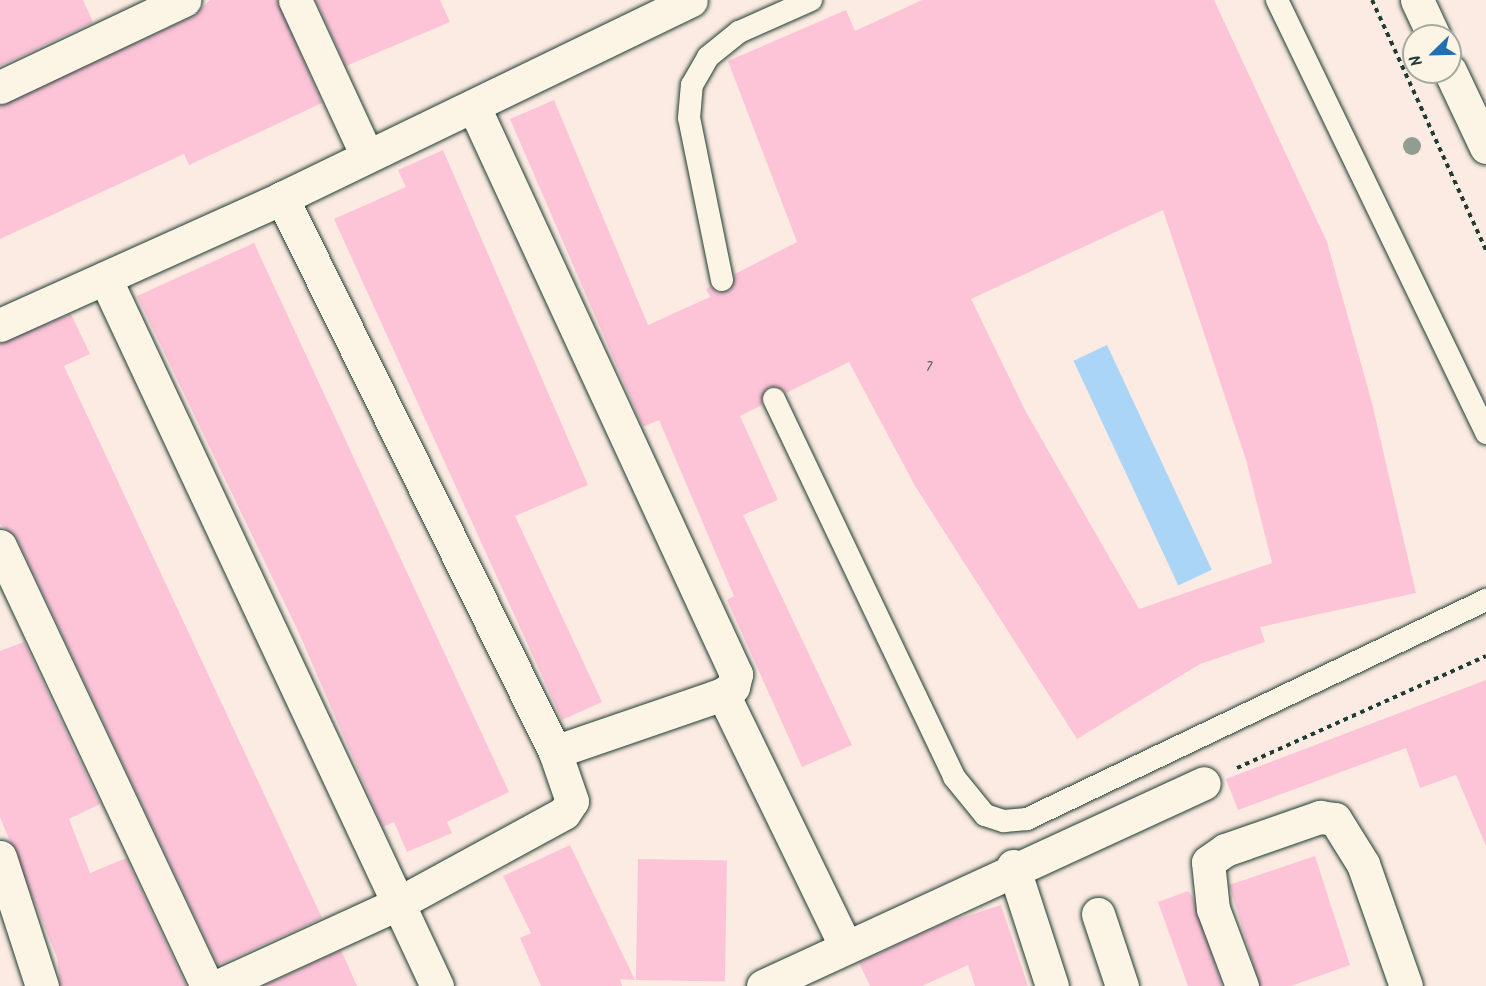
<!DOCTYPE html>
<style>
body{margin:0}
#map{position:relative;width:1486px;height:986px;overflow:hidden;background:#fcebe2;font-family:Kalam,sans-serif}
div>[style]{position:absolute}
.water>*{inset:0;background:#abd5f6;transform-origin:0 0}
.building>*{inset:0;background:#fdc4d8;transform-origin:0 0}
.path>*{height:4px;margin-top:-2px;transform-origin:0;background:repeating-linear-gradient(90deg,#1f3d34 0 4.5px,transparent 0 9px)}
.roads{filter:drop-shadow(0 0 2px #1f3d34) drop-shadow(0 0 2px #1f3d34)}
.service>*{height:22px;margin:-11px;padding:0 11px;transform-origin:11px;border-radius:11px;background:#fcf5e5}
.minor>*{height:33px;margin:-16.5px;padding:0 16.5px;transform-origin:16.5px;border-radius:16.5px;background:#fcf5e5}
.tertiary>*{height:33px;margin:-16.5px;padding:0 16.5px;transform-origin:16.5px;border-radius:16.5px;background:#fcf5e5}
.trees>*{width:18px;height:18px;margin:-9px;border-radius:50%;background:#909d90}
span{translate:-50% -50%;white-space:nowrap;text-align:center;line-height:1.15;-webkit-text-stroke:4.5px #fcf5e5;paint-order:stroke}
.number-label{font-size:14px;color:#565f5d}
.number-label span{-webkit-text-stroke-width:0}
.north{position:absolute;left:1402px;top:24px;width:60px;height:60px;box-sizing:border-box;background:#fcf5e5;border:2px solid #a4ab9e;border-radius:50%;rotate:247deg;font-size:16px;font-weight:700;line-height:24px;text-align:center;color:#1f3d34}
.north::after{content:'';display:block;margin:auto;width:21px;height:27px;background:#1f6fb2;clip-path:polygon(50% 0,100% 100%,50% 72%,0 100%)}
</style>
<div id="map">
<div class="water">
<i style="left:1107px;top:345px;width:248px;height:37px;rotate:65deg"></i>
</div>
<div class="building">
<i style="clip-path:polygon(0 0,83px 0,93px 22px,0 66px)"></i>
<i style="clip-path:polygon(210px 0,277px 0,322px 103px,189px 165px,184px 154px,0 239px,0 105px,192px 17px)"></i>
<i style="clip-path:polygon(316px 0,440px 0,450px 22px,346px 66px)"></i>
<i style="clip-path:polygon(evenodd,922px 0,1214px 0,1327px 242px,1372px 403px,1416px 593px,1260px 627px,1265px 642px,1200px 664px,1077px 739px,915px 486px,849px 362px,786px 393px,768px 387px,762px 405px,740px 416px,778px 500px,743px 515px,852px 745px,802px 767px,727px 600px,734px 596px,659px 420px,643px 427px,510px 119px,554px 100px,648px 325px,710px 297px,706px 289px,711px 286px,718px 293px,730px 290px,735px 274px,797px 242px,728px 61px,846px 10px,855px 31px,922px 0,1163px 210px,1246px 460px,1272px 563px,1139px 609px,1026px 412px,971px 299px,1163px 210px)"></i>
<i style="clip-path:polygon(443px 150px,588px 485px,515px 516px,602px 702px,562px 720px,334px 219px,406px 187px,398px 170px)"></i>
<i style="clip-path:polygon(254px 243px,509px 792px,447px 822px,452px 833px,407px 852px,394px 822px,383px 827px,298px 631px,137px 296px)"></i>
<i style="clip-path:polygon(71px 314px,90px 354px,64px 366px,322px 918px,218px 965px,17px 538px,0 524px,0 343px)"></i>
<i style="clip-path:polygon(24px 642px,100px 804px,69px 819px,90px 873px,126px 858px,186px 986px,60px 986px,57px 958px,0 817px,0 651px)"></i>
<i style="clip-path:polygon(1486px 680px,1486px 846px,1456px 775px,1420px 788px,1406px 748px,1238px 810px,1226px 779px)"></i>
<i style="clip-path:polygon(570px 845px,635px 980px,620px 979px,622px 986px,541px 986px,520px 938px,531px 933px,503px 876px)"></i>
<i style="clip-path:polygon(1315px 856px,1350px 965px,1291px 986px,1260px 986px,1229px 885px)"></i>
<i style="left:638px;top:859px;width:89px;height:121px;rotate:1deg"></i>
<i style="clip-path:polygon(1188px 891px,1193px 897px,1222px 986px,1188px 986px,1158px 902px)"></i>
<i style="clip-path:polygon(1001px 905px,1028px 986px,975px 986px,968px 965px,922px 986px,870px 986px,859px 963px,942px 924px)"></i>
<i style="clip-path:polygon(341px 950px,357px 986px,263px 986px)"></i>
</div>
<div class="path">
<i style="left:1372px;top:0;width:275px;rotate:65.5deg"></i>
<i style="left:1237px;top:768px;width:273px;rotate:-24.2deg"></i>
</div>
<div class="roads">
<div class="service">
<i style="left:1277px;top:0;width:481px;rotate:64.2deg"></i>
<i style="left:722px;top:280px;width:165px;rotate:-101.5deg"></i>
<i style="left:689px;top:118px;width:33px;rotate:-85deg"></i>
<i style="left:692px;top:85px;width:32px;rotate:-60deg"></i>
<i style="left:708px;top:57px;width:40px;rotate:-39deg"></i>
<i style="left:739px;top:32px;width:79px;rotate:-24deg"></i>
<i style="left:774px;top:399px;width:419px;rotate:64.5deg"></i>
<i style="left:954px;top:777px;width:49px;rotate:50.8deg"></i>
<i style="left:985px;top:815px;width:20px;rotate:18deg"></i>
<i style="left:1004px;top:821px;width:23px;rotate:-5deg"></i>
<i style="left:1027px;top:819px;width:509px;rotate:-25.51deg"></i>
</div>
<div class="minor">
<i style="left:295px;top:0;width:172px;rotate:65.2deg"></i>
<i style="left:0;top:87px;width:204px;rotate:-25.3deg"></i>
<i style="left:474px;top:107px;width:625px;rotate:65.2deg"></i>
<i style="left:736px;top:674px;width:13px;rotate:103deg"></i>
<i style="left:733px;top:687px;width:12px;rotate:145deg"></i>
<i style="left:723px;top:694px;width:178px;rotate:161deg"></i>
<i style="left:105px;top:278px;width:782px;rotate:64.88deg"></i>
<i style="left:0;top:325px;width:309px;rotate:-24.2deg"></i>
<i style="left:282px;top:198px;width:454px;rotate:-25.8deg"></i>
<i style="left:0;top:546px;width:486px;rotate:64.8deg"></i>
<i style="left:723px;top:694px;width:281px;rotate:64.1deg"></i>
<i style="left:0;top:857px;width:136px;rotate:72deg"></i>
<i style="left:1013px;top:866px;width:126px;rotate:72deg"></i>
<i style="left:1098px;top:914px;width:76px;rotate:71.6deg"></i>
<i style="left:218px;top:986px;width:199px;rotate:-24.6deg"></i>
<i style="left:399px;top:903px;width:188px;rotate:-28.6deg"></i>
<i style="left:564px;top:813px;width:14px;rotate:-56deg"></i>
<i style="left:572px;top:801px;width:52px;rotate:-109.1deg"></i>
<i style="left:555px;top:752px;width:618px;rotate:-116.23deg"></i>
<i style="left:763px;top:986px;width:485px;rotate:-24.7deg"></i>
<i style="left:1242px;top:986px;width:82px;rotate:-110.6deg"></i>
<i style="left:1213px;top:909px;width:47px;rotate:-96.1deg"></i>
<i style="left:1208px;top:862px;width:21px;rotate:-35deg"></i>
<i style="left:1225px;top:850px;width:101px;rotate:-19.2deg"></i>
<i style="left:1320px;top:817px;width:15px;rotate:8deg"></i>
<i style="left:1335px;top:819px;width:53px;rotate:58.1deg"></i>
<i style="left:1363px;top:864px;width:129px;rotate:70.6deg"></i>
</div>
<div class="tertiary">
<i style="left:1417px;top:0;width:40px;rotate:65deg"></i>
<i style="left:1450px;top:71px;width:84px;rotate:64.7deg"></i>
</div>
</div>
<div class="trees">
<i style="left:1412px;top:146px"></i>
</div>
<div class="number-label">
<span style="left:929px;top:367px">7</span>
</div>
<div class="north">N</div>
</div>
